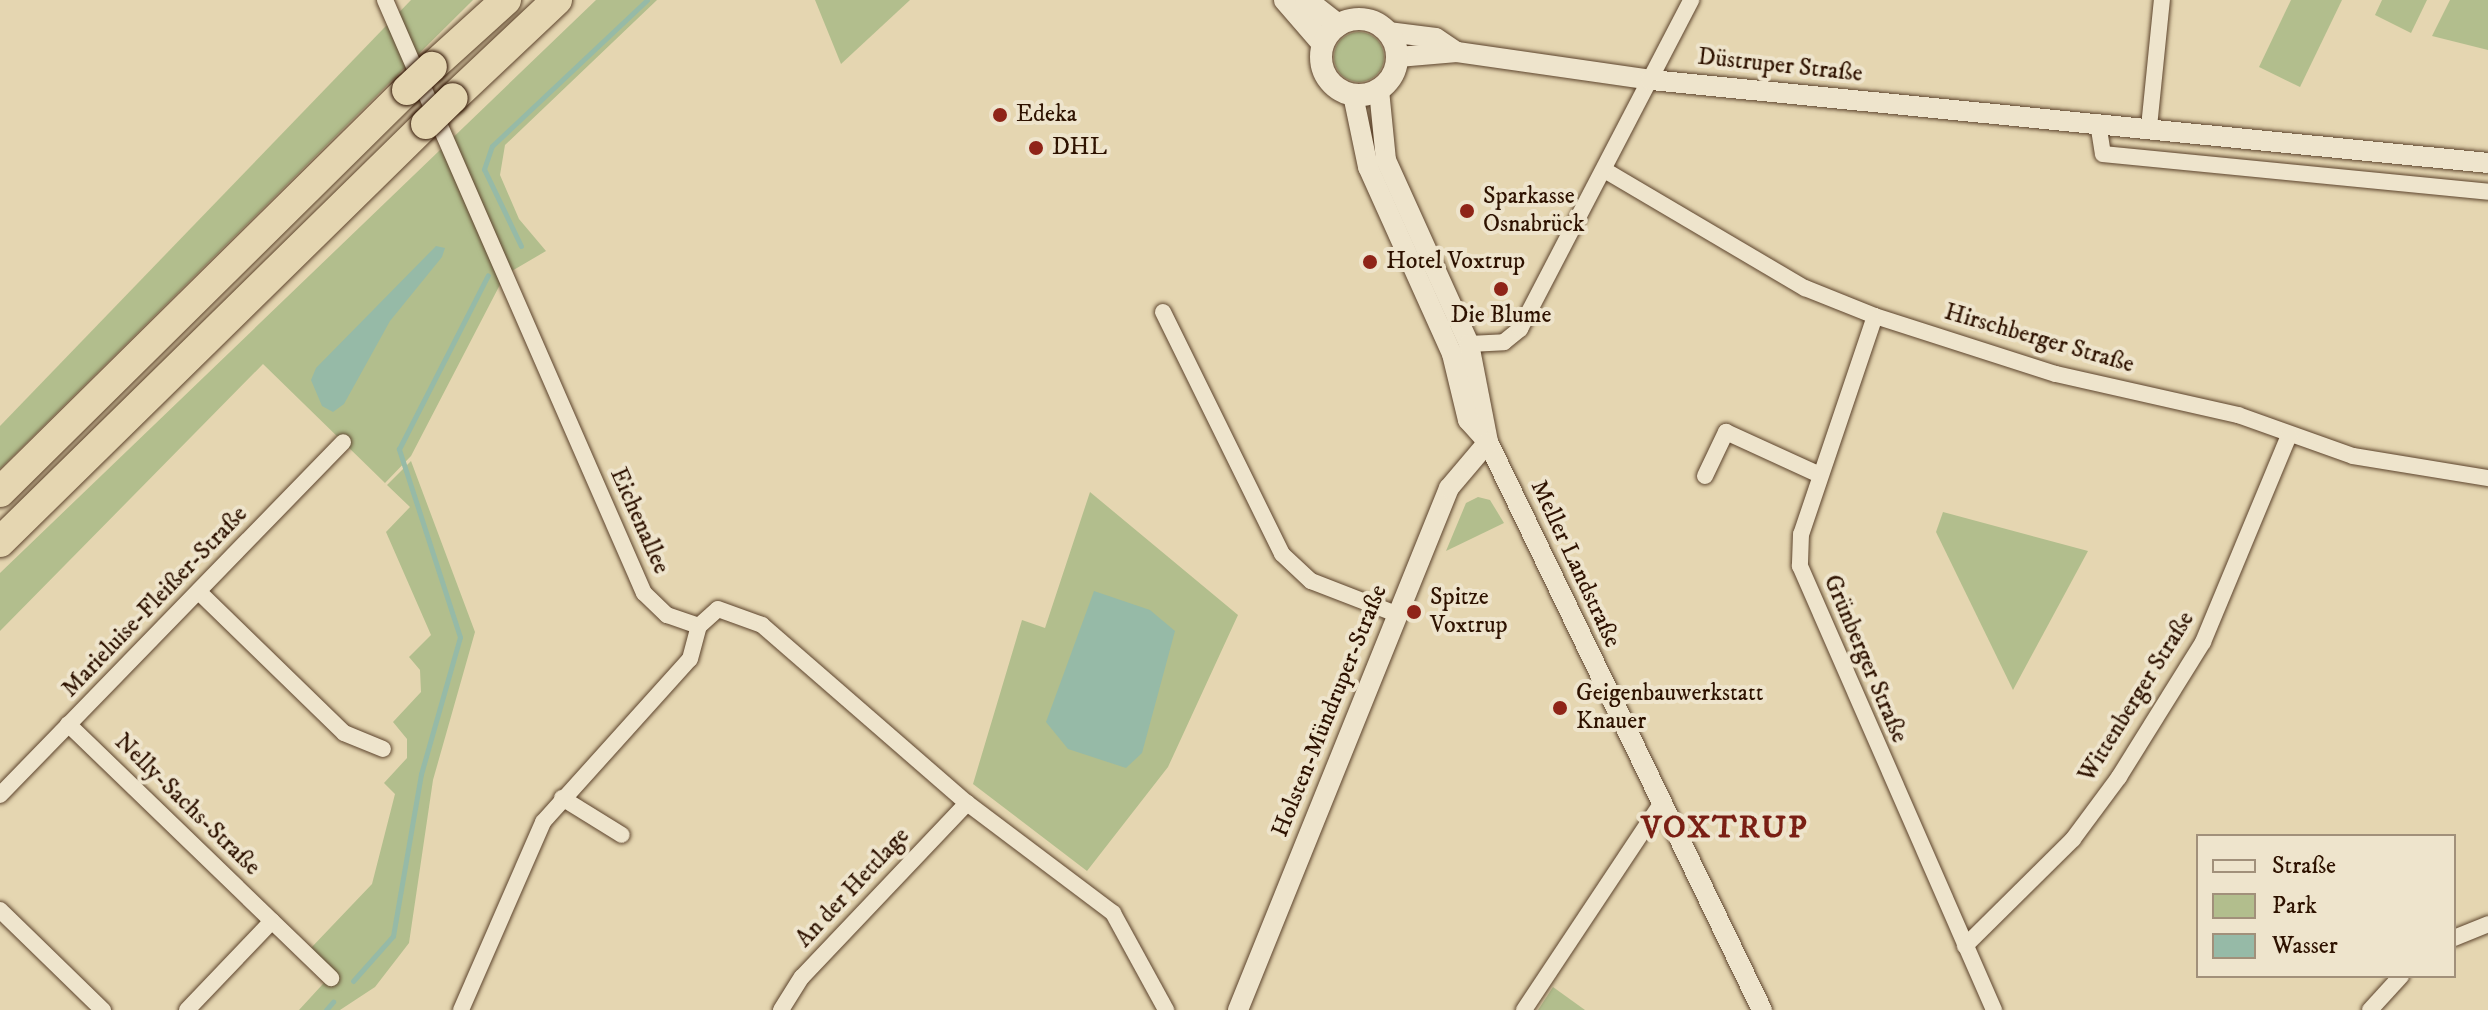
<!DOCTYPE html>
<meta charset="utf-8">
<style>
body{margin:0}
#map{position:relative;width:2488px;height:1010px;overflow:hidden;background:#e5d6b1;font-family:"IM FELL DW Pica",serif}
div>[style]{position:absolute}
.green>*{inset:0;background:#b2be8d}
.round{border-radius:50%}
.water>*{inset:0;background:#96baa7}
.stream>*{height:5px;margin:-2.5px;padding:0 2.5px;transform-origin:2.5px;border-radius:2.5px;background:#96baa7}
.roads{filter:drop-shadow(0 0 2px #5c432c) drop-shadow(0 0 2px #5c432c)}
.minor>*{height:16px;margin:-8px;padding:0 8px;transform-origin:8px;border-radius:8px;background:#eee4cc}
.tertiary>*{height:20px;margin:-10px;padding:0 10px;transform-origin:10px;border-radius:10px;background:#eee4cc}
.secondary>*{height:22px;margin:-11px;padding:0 11px;transform-origin:11px;border-radius:11px;background:#eee4cc}
.secondary>.ring{margin:-11px;padding:0;box-sizing:content-box;background:none;border:22px solid #eee4cc;border-radius:50%}
.motorway>*{height:30px;margin:-15px;padding:0 15px;transform-origin:15px;border-radius:15px;background:#e5d6b1}
.bridges{filter:drop-shadow(0 0 2px #2e1200) drop-shadow(0 0 2px #2e1200)}
.motorway-bridge>*{height:30px;margin:-15px;padding:0 15px;transform-origin:15px;border-radius:15px;background:#e5d6b1}
.dots>*{width:22px;height:22px;translate:-50% -50%;box-sizing:border-box;border:4px solid #eee4cc;border-radius:50%}
span{translate:-50% -50%;white-space:nowrap;text-align:center;line-height:1.15;-webkit-text-stroke:8px #eee4cc;paint-order:stroke}
.street-label{font-size:24px;color:#2e1200}
.poi-label{font-size:24px;color:#2e1200}
.left{translate:0 -50%;text-align:left}
.district-label{font-size:32px;color:#7a1f14;font-weight:700;letter-spacing:2px}
.legend{position:absolute;left:2196px;top:834px;width:260px;height:144px;box-sizing:border-box;background:#eee4cc;border:2px solid #a1907a;margin:0;padding:10px 14px;list-style:none;font-size:24px;color:#2e1200}
.legend li{display:flex;align-items:center;gap:16px;height:40px}
.legend b{width:40px;border:2px solid #a1907a}
</style>
<div id="map">
<div class="green">
<i style="clip-path:polygon(411px 0,473px 0,0 469px,0 426px)"></i>
<i style="clip-path:polygon(596px 0,657px 0,505px 145px,500px 175px,519px 219px,546px 251px,505px 275px,411px 456px,385px 483px,263px 364px,0 631px,0 573px)"></i>
<i style="clip-path:polygon(815px 0,910px 0,841px 64px)"></i>
<i style="clip-path:polygon(2291px 0,2342px 0,2300px 87px,2259px 67px)"></i>
<i style="clip-path:polygon(2382px 0,2427px 0,2411px 33px,2375px 15px)"></i>
<i style="clip-path:polygon(2450px 0,2488px 0,2488px 50px,2432px 36px)"></i>
<i class="round" style="left:1334px;top:32px;width:50px;height:50px"></i>
<i style="clip-path:polygon(411px 461px,475px 632px,433px 780px,409px 943px,375px 987px,340px 1010px,299px 1010px,333px 973px,310px 949px,372px 884px,395px 794px,384px 783px,407px 758px,407px 739px,393px 722px,421px 692px,420px 670px,409px 657px,431px 635px,386px 532px,410px 507px,387px 485px)"></i>
<i style="clip-path:polygon(1090px 492px,1238px 615px,1168px 767px,1087px 871px,973px 784px,1022px 620px,1045px 628px)"></i>
<i style="clip-path:polygon(1478px 497px,1490px 500px,1504px 523px,1446px 551px,1466px 503px)"></i>
<i style="clip-path:polygon(1943px 512px,2088px 551px,2013px 690px,1936px 532px)"></i>
<i style="clip-path:polygon(1553px 987px,1585px 1010px,1538px 1010px)"></i>
</div>
<div class="water">
<i style="clip-path:polygon(436px 246px,445px 248px,442px 257px,390px 321px,344px 404px,333px 412px,322px 406px,311px 380px,316px 368px)"></i>
<i style="clip-path:polygon(1094px 591px,1150px 610px,1175px 631px,1142px 753px,1126px 768px,1068px 749px,1046px 722px)"></i>
</div>
<div class="stream">
<i style="left:521px;top:246px;width:85px;rotate:-115.7deg"></i>
<i style="left:484px;top:169px;width:24px;rotate:-71deg"></i>
<i style="left:492px;top:146px;width:213px;rotate:-43.3deg"></i>
<i style="left:353px;top:981px;width:60px;rotate:-48.4deg"></i>
<i style="left:393px;top:936px;width:164px;rotate:-80.2deg"></i>
<i style="left:421px;top:774px;width:142px;rotate:-74.1deg"></i>
<i style="left:460px;top:637px;width:198px;rotate:-108deg"></i>
<i style="left:399px;top:449px;width:195px;rotate:-62.9deg"></i>
<i style="left:326px;top:1010px;width:11px;rotate:-49deg"></i>
</div>
<div class="roads">
<div class="minor">
<i style="left:385px;top:0;width:647px;rotate:66.41deg"></i>
<i style="left:644px;top:593px;width:32px;rotate:44deg"></i>
<i style="left:667px;top:615px;width:34px;rotate:19deg"></i>
<i style="left:699px;top:626px;width:25px;rotate:-42deg"></i>
<i style="left:718px;top:609px;width:47px;rotate:20deg"></i>
<i style="left:762px;top:625px;width:271px;rotate:41deg"></i>
<i style="left:967px;top:803px;width:183px;rotate:37deg"></i>
<i style="left:1113px;top:913px;width:111px;rotate:61.3deg"></i>
<i style="left:2098px;top:123px;width:31px;rotate:81deg"></i>
<i style="left:2103px;top:154px;width:387px;rotate:5.6deg"></i>
<i style="left:2149px;top:127px;width:128px;rotate:-84.2deg"></i>
<i style="left:1606px;top:171px;width:231px;rotate:30.5deg"></i>
<i style="left:1805px;top:288px;width:75px;rotate:21.8deg"></i>
<i style="left:1875px;top:316px;width:190px;rotate:17.8deg"></i>
<i style="left:2056px;top:374px;width:187px;rotate:12.7deg"></i>
<i style="left:2238px;top:415px;width:122px;rotate:19.6deg"></i>
<i style="left:2353px;top:456px;width:137px;rotate:9.3deg"></i>
<i style="left:1163px;top:312px;width:270px;rotate:63.8deg"></i>
<i style="left:1282px;top:554px;width:40px;rotate:43deg"></i>
<i style="left:1311px;top:581px;width:91px;rotate:21.2deg"></i>
<i style="left:1875px;top:316px;width:230px;rotate:108.7deg"></i>
<i style="left:1801px;top:534px;width:32px;rotate:92deg"></i>
<i style="left:1800px;top:566px;width:485px;rotate:66.4deg"></i>
<i style="left:1469px;top:344px;width:35px;rotate:-3deg"></i>
<i style="left:1504px;top:342px;width:21px;rotate:-39deg"></i>
<i style="left:1520px;top:329px;width:371px;rotate:-62.5deg"></i>
<i style="left:1705px;top:476px;width:49px;rotate:-64.5deg"></i>
<i style="left:1726px;top:432px;width:103px;rotate:24.6deg"></i>
<i style="left:199px;top:592px;width:202px;rotate:44.2deg"></i>
<i style="left:344px;top:733px;width:42px;rotate:22.3deg"></i>
<i style="left:68px;top:724px;width:366px;rotate:44deg"></i>
<i style="left:0;top:795px;width:492px;rotate:-45.8deg"></i>
<i style="left:562px;top:798px;width:70px;rotate:31.7deg"></i>
<i style="left:0;top:910px;width:144px;rotate:44.2deg"></i>
<i style="left:2454px;top:938px;width:37px;rotate:-22deg"></i>
<i style="left:1965px;top:946px;width:152px;rotate:-44.7deg"></i>
<i style="left:2073px;top:839px;width:77px;rotate:-53.4deg"></i>
<i style="left:2119px;top:777px;width:159px;rotate:-58.1deg"></i>
<i style="left:2203px;top:642px;width:224px;rotate:-67.4deg"></i>
<i style="left:187px;top:1010px;width:123px;rotate:-46.3deg"></i>
<i style="left:461px;top:1010px;width:205px;rotate:-66.4deg"></i>
<i style="left:543px;top:822px;width:219px;rotate:-48deg"></i>
<i style="left:690px;top:659px;width:34px;rotate:-75deg"></i>
<i style="left:781px;top:1010px;width:39px;rotate:-58deg"></i>
<i style="left:802px;top:977px;width:240px;rotate:-46.5deg"></i>
<i style="left:1524px;top:1010px;width:244px;rotate:-56.4deg"></i>
<i style="left:2370px;top:1010px;width:46px;rotate:-47.6deg"></i>
</div>
<div class="tertiary">
<i style="left:1388px;top:32px;width:48px;rotate:7.1deg"></i>
<i style="left:1436px;top:38px;width:25px;rotate:34deg"></i>
<i style="left:1398px;top:57px;width:59px;rotate:-4.8deg"></i>
<i style="left:1457px;top:52px;width:196px;rotate:8.2deg"></i>
<i style="left:1651px;top:80px;width:841px;rotate:5.66deg"></i>
<i style="left:1379px;top:90px;width:70px;rotate:84.3deg"></i>
<i style="left:1386px;top:160px;width:202px;rotate:65.7deg"></i>
<i style="left:1469px;top:344px;width:100px;rotate:79deg"></i>
<i style="left:1353px;top:95px;width:74px;rotate:78.2deg"></i>
<i style="left:1368px;top:167px;width:205px;rotate:65.8deg"></i>
<i style="left:1452px;top:354px;width:68px;rotate:76.4deg"></i>
<i style="left:1468px;top:420px;width:30px;rotate:48deg"></i>
<i style="left:1488px;top:442px;width:631px;rotate:64.25deg"></i>
<i style="left:1238px;top:1010px;width:563px;rotate:-67.99deg"></i>
<i style="left:1449px;top:488px;width:60px;rotate:-49.7deg"></i>
</div>
<div class="secondary">
<i style="left:1285px;top:0;width:58px;rotate:49.2deg"></i>
<i style="left:1306px;top:0;width:41px;rotate:38deg"></i>
<i class="ring" style="left:1321px;top:19px;width:54px;height:54px"></i>
</div>
<div class="motorway">
<i style="left:432px;top:67px;width:100px;rotate:-42.2deg"></i>
<i style="left:453px;top:98px;width:143px;rotate:-43.3deg"></i>
<i style="left:0;top:492px;width:572px;rotate:-44.65deg"></i>
<i style="left:0;top:542px;width:597px;rotate:-44.46deg"></i>
</div>
</div>
<div class="bridges">
<div class="motorway-bridge">
<i style="left:407px;top:90px;width:34px;rotate:-43deg"></i>
<i style="left:426px;top:124px;width:37px;rotate:-44deg"></i>
</div>
</div>
<div class="dots">
<i style="left:1000px;top:115px;background:#8f2418"></i>
<i style="left:1036px;top:148px;background:#8f2418"></i>
<i style="left:1467px;top:211px;background:#8f2418"></i>
<i style="left:1370px;top:262px;background:#8f2418"></i>
<i style="left:1501px;top:289px;background:#8f2418"></i>
<i style="left:1414px;top:612px;background:#8f2418"></i>
<i style="left:1560px;top:708px;background:#8f2418"></i>
</div>
<div class="street-label">
<span style="left:1780px;top:66px;rotate:6deg">Düstruper Straße</span>
<span style="left:2039px;top:339px;rotate:16deg">Hirschberger Straße</span>
<span style="left:639px;top:521px;rotate:66deg">Eichenallee</span>
<span style="left:1575px;top:564px;rotate:65deg">Meller Landstraße</span>
<span style="left:155px;top:602px;rotate:-46deg">Marieluise-Fleißer-Straße</span>
<span style="left:1865px;top:659px;rotate:67deg">Grünberger Straße</span>
<span style="left:2137px;top:697px;rotate:-58deg">Wittenberger Straße</span>
<span style="left:1330px;top:711px;rotate:-68deg">Holsten-Mündruper-Straße</span>
<span style="left:187px;top:805px;rotate:44deg">Nelly-Sachs-Straße</span>
<span style="left:853px;top:888px;rotate:-47deg">An der Hettlage</span>
</div>
<div class="poi-label">
<span class="left" style="left:1016px;top:115px">Edeka</span>
<span class="left" style="left:1052px;top:148px">DHL</span>
<span class="left" style="left:1483px;top:211px">Sparkasse<br>Osnabrück</span>
<span class="left" style="left:1386px;top:262px">Hotel Voxtrup</span>
<span style="left:1501px;top:316px">Die Blume</span>
<span class="left" style="left:1430px;top:612px">Spitze<br>Voxtrup</span>
<span class="left" style="left:1576px;top:708px">Geigenbauwerkstatt<br>Knauer</span>
</div>
<div class="district-label">
<span style="left:1725px;top:828px">VOXTRUP</span>
</div>
<ul class="legend">
<li><b style="height:10px;background:#eee4cc"></b>Straße</li>
<li><b style="height:22px;background:#b2be8d"></b>Park</li>
<li><b style="height:22px;background:#96baa7"></b>Wasser</li>
</ul>
</div>
